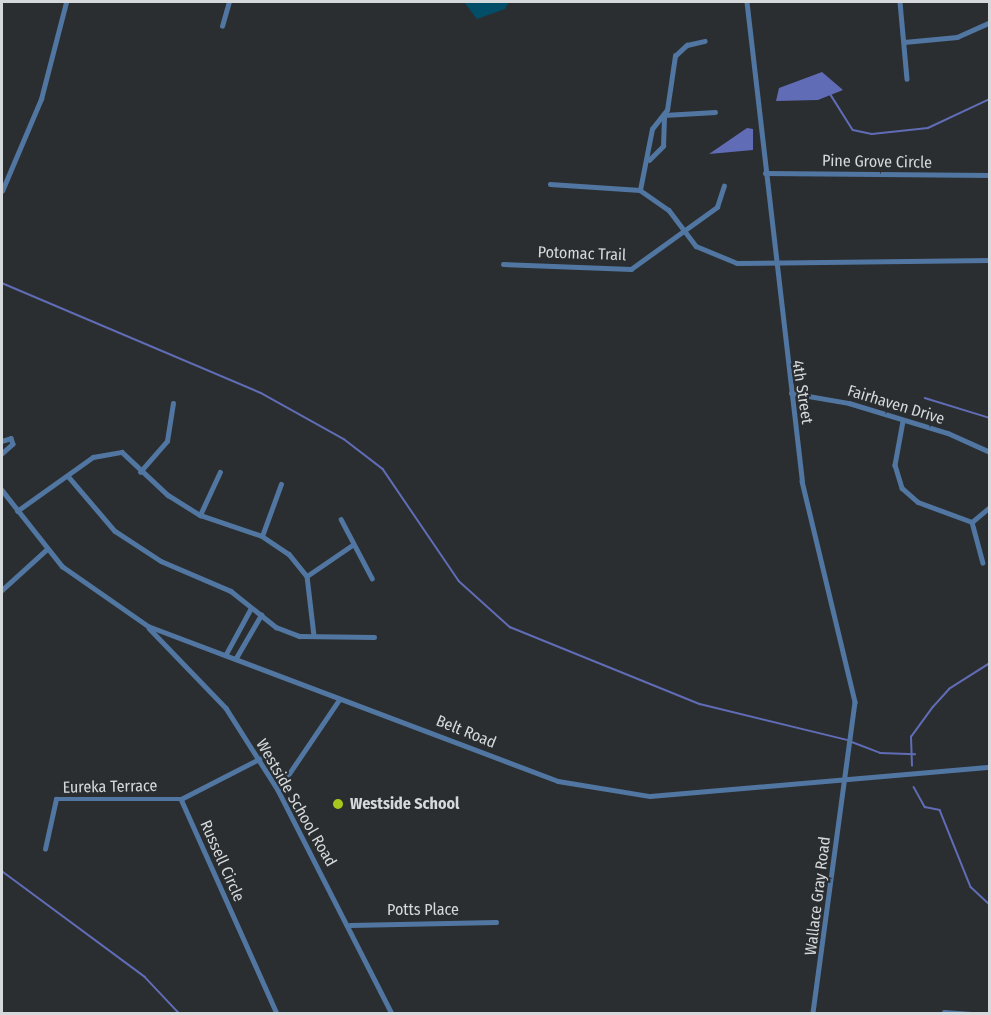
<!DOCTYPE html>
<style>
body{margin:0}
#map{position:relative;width:991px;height:1015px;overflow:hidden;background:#2a2e30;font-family:"Fira Sans Condensed",sans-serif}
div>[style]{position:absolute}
.green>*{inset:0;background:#024d68}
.water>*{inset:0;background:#606cb6}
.stream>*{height:1.5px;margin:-0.75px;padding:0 0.75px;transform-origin:0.75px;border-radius:0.75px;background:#606cb6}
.minor>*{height:4.5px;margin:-2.25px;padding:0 2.25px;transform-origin:2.25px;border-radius:2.25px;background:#5176a1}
.dots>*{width:16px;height:16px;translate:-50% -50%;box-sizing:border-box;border:3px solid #2a2e30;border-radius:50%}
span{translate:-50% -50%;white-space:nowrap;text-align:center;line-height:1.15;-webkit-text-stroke:4.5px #2a2e30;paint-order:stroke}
.street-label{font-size:16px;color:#d6d9db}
.poi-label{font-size:16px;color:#d6d9db;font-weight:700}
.left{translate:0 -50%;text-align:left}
.frame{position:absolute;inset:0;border:3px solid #d6d9db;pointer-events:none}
</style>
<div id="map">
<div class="green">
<i style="clip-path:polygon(464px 2px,509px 2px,505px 9px,477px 19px)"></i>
</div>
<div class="water">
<i style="clip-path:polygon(822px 72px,843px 90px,818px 100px,776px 101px,779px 88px)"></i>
<i style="clip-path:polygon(747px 128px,753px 129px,753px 150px,709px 154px)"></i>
</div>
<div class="stream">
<i style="left:831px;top:95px;width:41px;rotate:57.8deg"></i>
<i style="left:853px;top:130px;width:19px;rotate:12deg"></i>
<i style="left:872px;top:134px;width:56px;rotate:-6.1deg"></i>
<i style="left:928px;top:128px;width:68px;rotate:-25.1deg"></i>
<i style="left:2px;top:283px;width:281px;rotate:23deg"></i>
<i style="left:261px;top:393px;width:95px;rotate:29deg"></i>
<i style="left:344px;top:439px;width:49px;rotate:37.6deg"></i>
<i style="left:383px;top:469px;width:135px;rotate:55.8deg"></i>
<i style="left:459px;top:581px;width:69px;rotate:42deg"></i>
<i style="left:510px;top:627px;width:205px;rotate:22.1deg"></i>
<i style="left:700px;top:704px;width:152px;rotate:13.7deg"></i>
<i style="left:925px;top:398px;width:68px;rotate:17.1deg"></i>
<i style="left:852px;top:742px;width:30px;rotate:21deg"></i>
<i style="left:880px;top:753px;width:35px;rotate:2deg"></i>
<i style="left:912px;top:766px;width:29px;rotate:-92deg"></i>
<i style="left:911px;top:737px;width:37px;rotate:-54deg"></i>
<i style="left:933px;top:707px;width:24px;rotate:-48deg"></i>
<i style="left:949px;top:689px;width:49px;rotate:-32.4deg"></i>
<i style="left:914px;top:787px;width:23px;rotate:61deg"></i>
<i style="left:925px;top:807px;width:15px;rotate:11deg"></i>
<i style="left:940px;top:810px;width:83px;rotate:68.1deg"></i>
<i style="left:971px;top:887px;width:26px;rotate:43deg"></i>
<i style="left:2px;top:871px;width:178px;rotate:36.5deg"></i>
<i style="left:145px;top:977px;width:51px;rotate:46.6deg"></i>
</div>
<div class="minor">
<i style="left:747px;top:2px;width:482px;rotate:83.4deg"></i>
<i style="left:802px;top:481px;width:227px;rotate:76.5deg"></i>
<i style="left:855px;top:702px;width:315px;rotate:97.7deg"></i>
<i style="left:900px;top:2px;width:77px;rotate:84.8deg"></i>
<i style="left:222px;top:26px;width:25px;rotate:-74deg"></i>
<i style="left:904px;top:42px;width:53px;rotate:-5.4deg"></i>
<i style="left:957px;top:37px;width:36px;rotate:-24deg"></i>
<i style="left:664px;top:115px;width:51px;rotate:-3.4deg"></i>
<i style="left:649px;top:160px;width:20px;rotate:-45deg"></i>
<i style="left:663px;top:146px;width:31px;rotate:-88deg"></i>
<i style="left:765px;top:173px;width:225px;rotate:0.5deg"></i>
<i style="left:550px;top:184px;width:90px;rotate:3.8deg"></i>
<i style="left:640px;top:190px;width:35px;rotate:35deg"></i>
<i style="left:669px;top:210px;width:45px;rotate:53.1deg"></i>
<i style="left:696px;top:246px;width:44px;rotate:22.5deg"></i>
<i style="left:737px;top:263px;width:253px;rotate:-0.7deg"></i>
<i style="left:640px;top:190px;width:62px;rotate:-78.9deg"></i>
<i style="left:652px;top:129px;width:24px;rotate:-52deg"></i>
<i style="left:667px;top:110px;width:55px;rotate:-81.6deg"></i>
<i style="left:675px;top:56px;width:16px;rotate:-43deg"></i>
<i style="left:687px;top:45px;width:18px;rotate:-13deg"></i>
<i style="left:2px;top:191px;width:100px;rotate:-67deg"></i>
<i style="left:41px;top:99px;width:100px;rotate:-75.5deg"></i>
<i style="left:503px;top:264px;width:128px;rotate:2.2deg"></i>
<i style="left:631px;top:269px;width:106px;rotate:-35.8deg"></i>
<i style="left:717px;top:207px;width:22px;rotate:-72deg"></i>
<i style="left:791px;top:393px;width:59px;rotate:9.8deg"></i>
<i style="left:849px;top:403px;width:103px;rotate:16.9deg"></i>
<i style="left:948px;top:433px;width:46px;rotate:24.3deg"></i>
<i style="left:903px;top:421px;width:45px;rotate:100.3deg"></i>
<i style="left:895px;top:465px;width:24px;rotate:73deg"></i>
<i style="left:902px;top:488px;width:21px;rotate:41deg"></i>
<i style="left:918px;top:502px;width:58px;rotate:20.3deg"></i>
<i style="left:972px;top:522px;width:42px;rotate:75deg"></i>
<i style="left:2px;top:441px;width:9px;rotate:-18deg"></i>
<i style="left:11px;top:438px;width:6px;rotate:72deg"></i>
<i style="left:13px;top:444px;width:15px;rotate:138deg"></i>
<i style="left:140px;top:472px;width:41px;rotate:-48.9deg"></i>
<i style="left:167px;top:441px;width:38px;rotate:-81deg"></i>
<i style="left:68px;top:476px;width:72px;rotate:49.5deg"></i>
<i style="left:115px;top:531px;width:55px;rotate:33.1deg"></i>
<i style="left:161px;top:561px;width:76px;rotate:23.2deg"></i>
<i style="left:231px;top:591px;width:58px;rotate:38.7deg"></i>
<i style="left:276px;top:627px;width:25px;rotate:21deg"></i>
<i style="left:299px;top:636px;width:75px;rotate:0.8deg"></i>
<i style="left:2px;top:490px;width:97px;rotate:51.7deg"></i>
<i style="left:62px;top:566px;width:105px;rotate:34.9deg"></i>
<i style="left:148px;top:626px;width:438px;rotate:20.7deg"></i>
<i style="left:558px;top:781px;width:93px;rotate:9.3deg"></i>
<i style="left:650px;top:796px;width:341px;rotate:-4.9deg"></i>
<i style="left:17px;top:511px;width:93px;rotate:-35.4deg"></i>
<i style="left:93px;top:457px;width:29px;rotate:-10deg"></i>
<i style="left:122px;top:452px;width:63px;rotate:43.1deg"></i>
<i style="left:168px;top:495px;width:38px;rotate:32deg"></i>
<i style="left:200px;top:515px;width:65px;rotate:18.7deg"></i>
<i style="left:262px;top:536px;width:32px;rotate:34deg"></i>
<i style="left:289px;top:554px;width:28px;rotate:51deg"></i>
<i style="left:307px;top:576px;width:60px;rotate:83.3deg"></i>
<i style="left:200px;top:515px;width:47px;rotate:-65.1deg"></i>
<i style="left:341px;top:519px;width:67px;rotate:62.3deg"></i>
<i style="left:972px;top:522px;width:23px;rotate:-40deg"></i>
<i style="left:262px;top:536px;width:55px;rotate:-69.9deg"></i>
<i style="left:307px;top:576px;width:53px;rotate:-34.3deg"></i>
<i style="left:2px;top:590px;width:59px;rotate:-42.3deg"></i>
<i style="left:149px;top:628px;width:111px;rotate:46.1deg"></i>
<i style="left:226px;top:708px;width:97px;rotate:57.6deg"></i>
<i style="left:278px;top:790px;width:251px;rotate:63deg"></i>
<i style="left:226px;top:654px;width:52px;rotate:-61.5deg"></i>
<i style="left:236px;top:658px;width:50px;rotate:-59.8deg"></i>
<i style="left:278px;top:790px;width:109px;rotate:-55.9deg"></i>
<i style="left:181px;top:799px;width:235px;rotate:65.9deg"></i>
<i style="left:181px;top:799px;width:88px;rotate:-27.1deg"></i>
<i style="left:45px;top:849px;width:51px;rotate:-77.6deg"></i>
<i style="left:56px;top:799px;width:125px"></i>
<i style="left:350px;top:925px;width:146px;rotate:-1.2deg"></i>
<i style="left:944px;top:1012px;width:27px;rotate:4deg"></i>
</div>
<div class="dots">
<i style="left:338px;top:804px;background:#a8c71d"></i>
</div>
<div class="street-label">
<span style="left:877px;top:162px;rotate:1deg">Pine Grove Circle</span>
<span style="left:582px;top:254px;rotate:2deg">Potomac Trail</span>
<span style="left:802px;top:392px;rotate:81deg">4th Street</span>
<span style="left:896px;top:405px;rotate:17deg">Fairhaven Drive</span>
<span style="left:466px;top:732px;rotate:22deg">Belt Road</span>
<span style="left:110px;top:787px;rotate:-1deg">Eureka Terrace</span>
<span style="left:296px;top:803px;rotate:60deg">Westside School Road</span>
<span style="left:222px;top:861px;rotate:66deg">Russell Circle</span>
<span style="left:818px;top:896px;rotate:-83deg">Wallace Gray Road</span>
<span style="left:423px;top:910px">Potts Place</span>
</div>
<div class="poi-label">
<span class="left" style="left:350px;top:804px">Westside School</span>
</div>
<div class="frame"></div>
</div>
